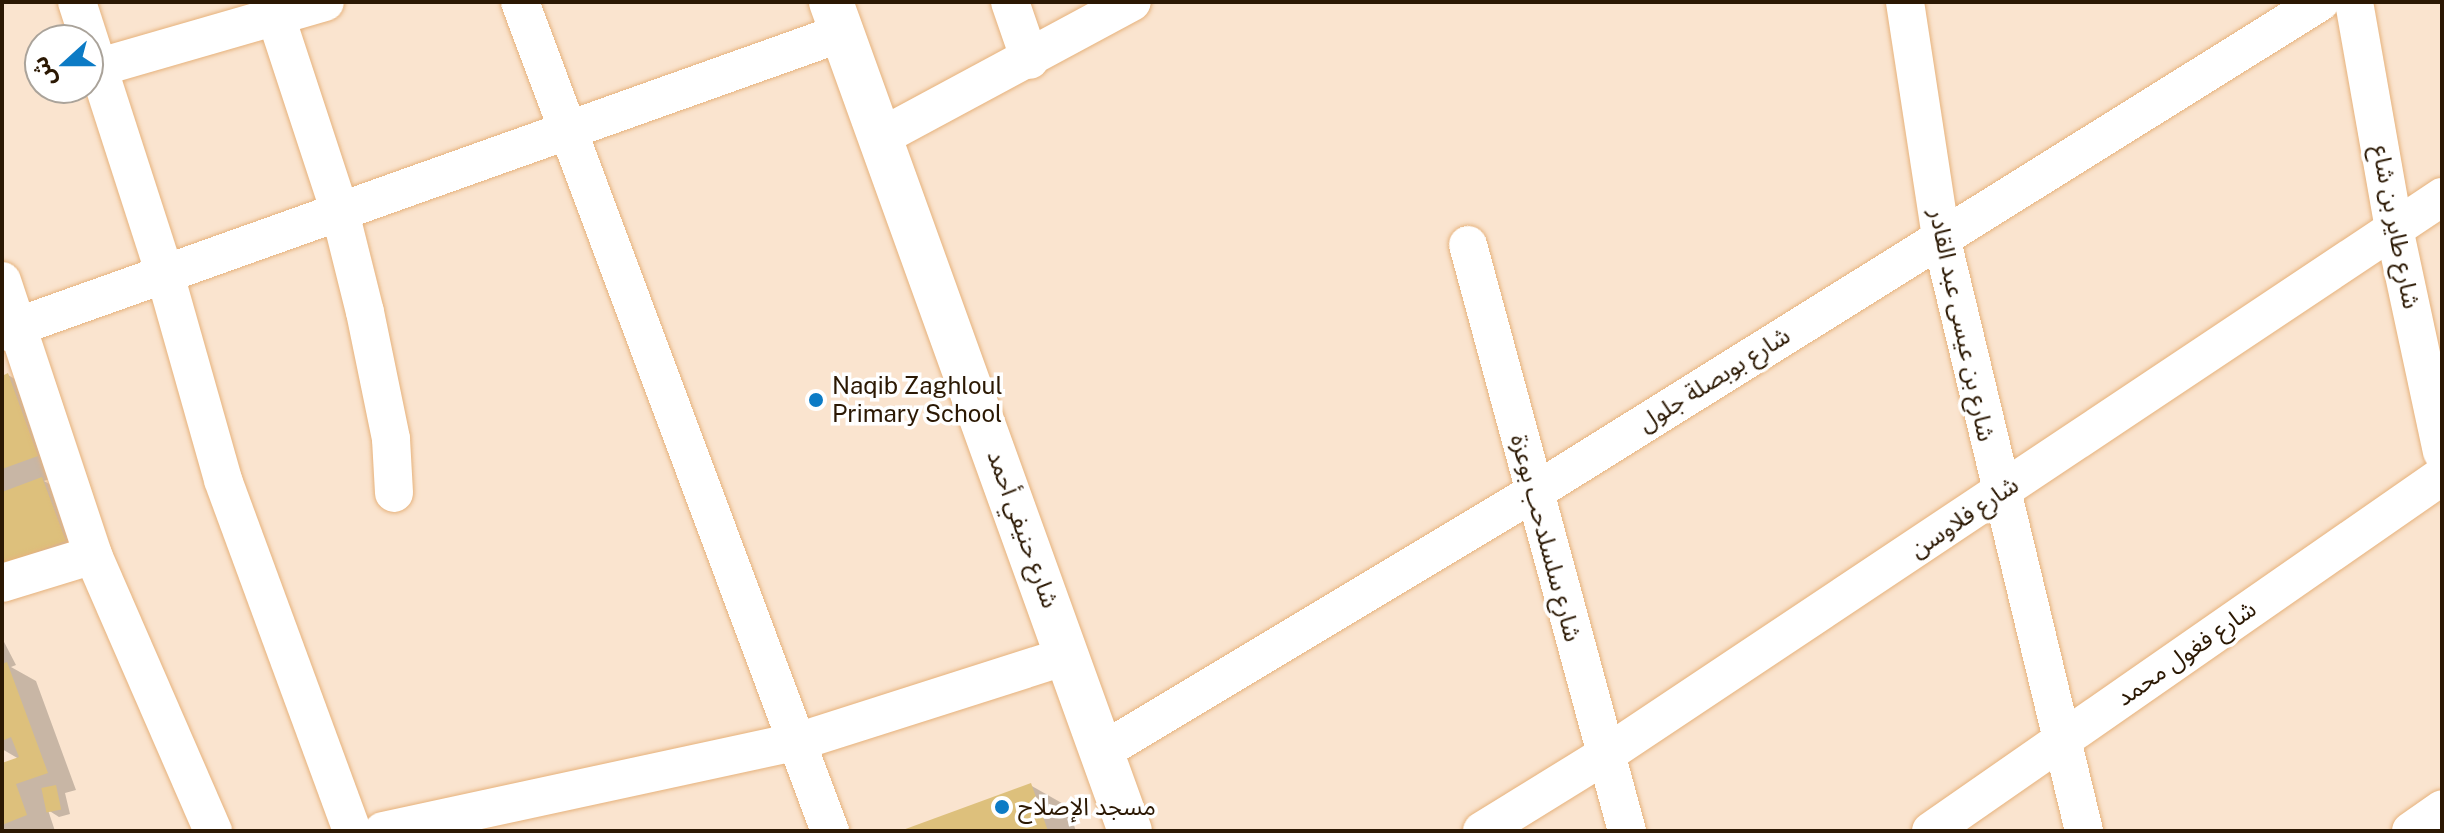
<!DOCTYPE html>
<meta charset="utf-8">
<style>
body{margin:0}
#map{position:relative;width:2444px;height:833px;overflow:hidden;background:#fae4cf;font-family:"Public Sans","Noto Sans Arabic",sans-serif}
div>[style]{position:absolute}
.shadow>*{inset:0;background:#0003}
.building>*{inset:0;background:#ddc07c;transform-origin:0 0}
.roads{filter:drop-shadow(0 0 2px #e6b27c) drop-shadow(0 0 2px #e6b27c)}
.minor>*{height:38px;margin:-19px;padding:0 19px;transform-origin:19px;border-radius:19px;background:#fff}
.tertiary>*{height:44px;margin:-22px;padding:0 22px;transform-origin:22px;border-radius:22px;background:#fff}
.dots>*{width:22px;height:22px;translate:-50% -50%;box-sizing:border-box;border:4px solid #fff;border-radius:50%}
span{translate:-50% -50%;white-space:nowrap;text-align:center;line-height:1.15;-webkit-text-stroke:7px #fff;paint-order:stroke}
.street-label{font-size:24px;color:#2b1803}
.poi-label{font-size:24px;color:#2b1803}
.left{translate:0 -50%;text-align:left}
.frame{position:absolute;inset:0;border:4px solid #2b1803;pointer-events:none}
.north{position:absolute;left:24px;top:24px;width:80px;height:80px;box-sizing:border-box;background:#fff;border:2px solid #aaa39a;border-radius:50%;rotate:249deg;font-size:22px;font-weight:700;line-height:32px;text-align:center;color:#2b1803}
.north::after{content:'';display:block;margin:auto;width:28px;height:36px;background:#0c7bc5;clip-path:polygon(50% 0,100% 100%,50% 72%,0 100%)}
</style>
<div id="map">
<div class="shadow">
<i style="clip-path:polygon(8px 375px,38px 392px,66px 473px,44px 481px,72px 496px,94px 557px,2px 589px,2px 378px)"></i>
<i style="clip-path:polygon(2px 638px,16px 665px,11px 667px,36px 681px,76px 790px,65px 793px,70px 814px,59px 817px,48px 810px,55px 831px,2px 831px,2px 766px,19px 759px,2px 749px)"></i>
<i style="clip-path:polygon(1030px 785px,1067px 806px,1076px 831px,904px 831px)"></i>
</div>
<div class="building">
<i style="clip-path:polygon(8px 373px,38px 456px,2px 469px,2px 376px)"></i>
<i style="clip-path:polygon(42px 477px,66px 541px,2px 564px,2px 492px)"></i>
<i style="clip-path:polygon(7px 662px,48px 773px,16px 784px,27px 815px,2px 825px,2px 763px,19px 757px,11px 737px,2px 741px,2px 664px)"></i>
<i style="clip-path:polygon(1031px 783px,1048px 831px,900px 831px)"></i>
<i style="left:56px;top:785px;width:25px;height:15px;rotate:78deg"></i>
</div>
<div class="roads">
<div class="minor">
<i style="left:77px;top:2px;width:283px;rotate:72.1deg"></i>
<i style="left:164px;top:271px;width:217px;rotate:74.2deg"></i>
<i style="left:223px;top:480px;width:374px;rotate:69.8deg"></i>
<i style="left:271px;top:2px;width:221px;rotate:71.8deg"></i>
<i style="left:340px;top:212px;width:103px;rotate:76deg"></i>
<i style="left:365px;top:312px;width:130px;rotate:78.4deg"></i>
<i style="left:391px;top:439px;width:54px;rotate:86.8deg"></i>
<i style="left:520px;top:2px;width:885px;rotate:69.5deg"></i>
<i style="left:1010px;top:2px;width:61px;rotate:71deg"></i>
<i style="left:1905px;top:2px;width:238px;rotate:81.3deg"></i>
<i style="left:1941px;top:237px;width:611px;rotate:76.46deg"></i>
<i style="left:2354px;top:2px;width:230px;rotate:80deg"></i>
<i style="left:2394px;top:228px;width:229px;rotate:77.9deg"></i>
<i style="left:100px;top:67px;width:234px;rotate:-16.1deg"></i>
<i style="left:879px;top:138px;width:287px;rotate:-28.3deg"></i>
<i style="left:1468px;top:245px;width:607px;rotate:74.82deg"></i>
<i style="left:2px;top:281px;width:289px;rotate:71.6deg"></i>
<i style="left:93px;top:555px;width:301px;rotate:66.5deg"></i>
<i style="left:2px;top:332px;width:891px;rotate:-19.61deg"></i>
<i style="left:2px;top:583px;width:95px;rotate:-17.1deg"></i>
<i style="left:1103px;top:751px;width:501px;rotate:-30.96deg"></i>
<i style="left:1533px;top:493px;width:928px;rotate:-31.96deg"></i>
<i style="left:383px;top:831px;width:427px;rotate:-12.2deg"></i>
<i style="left:800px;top:741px;width:282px;rotate:-17.7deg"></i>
<i style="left:1482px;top:831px;width:145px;rotate:-31.7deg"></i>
<i style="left:1605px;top:755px;width:1006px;rotate:-33.69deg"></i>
<i style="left:1931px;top:831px;width:622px;rotate:-34.79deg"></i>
<i style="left:2411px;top:831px;width:38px;rotate:-35deg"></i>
</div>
<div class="tertiary">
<i style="left:831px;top:2px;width:881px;rotate:70.17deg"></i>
</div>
</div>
<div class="dots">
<i style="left:816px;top:400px;background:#0c7bc5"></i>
<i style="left:1002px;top:807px;background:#0c7bc5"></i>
</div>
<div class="street-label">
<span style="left:2396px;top:227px;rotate:79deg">شارع طاير بن شاع</span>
<span style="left:1962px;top:325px;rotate:78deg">شارع بن عيسى عبد القادر</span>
<span style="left:1714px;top:379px;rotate:-32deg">شارع بوبصلة جلول</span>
<span style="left:1964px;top:517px;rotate:-34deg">شارع فلاوسن</span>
<span style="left:1023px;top:529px;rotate:70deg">شارع حنيفي أحمد</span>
<span style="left:1546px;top:538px;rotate:75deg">شارع سلسلدحب بوعزة</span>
<span style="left:2186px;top:653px;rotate:-35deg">شارع فغول محمد</span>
</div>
<div class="poi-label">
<span class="left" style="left:832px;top:400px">Naqib Zaghloul<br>Primary School</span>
<span class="left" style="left:1018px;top:807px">مسجد اﻹصلاح</span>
</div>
<div class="frame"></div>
<div class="north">ش</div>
</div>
